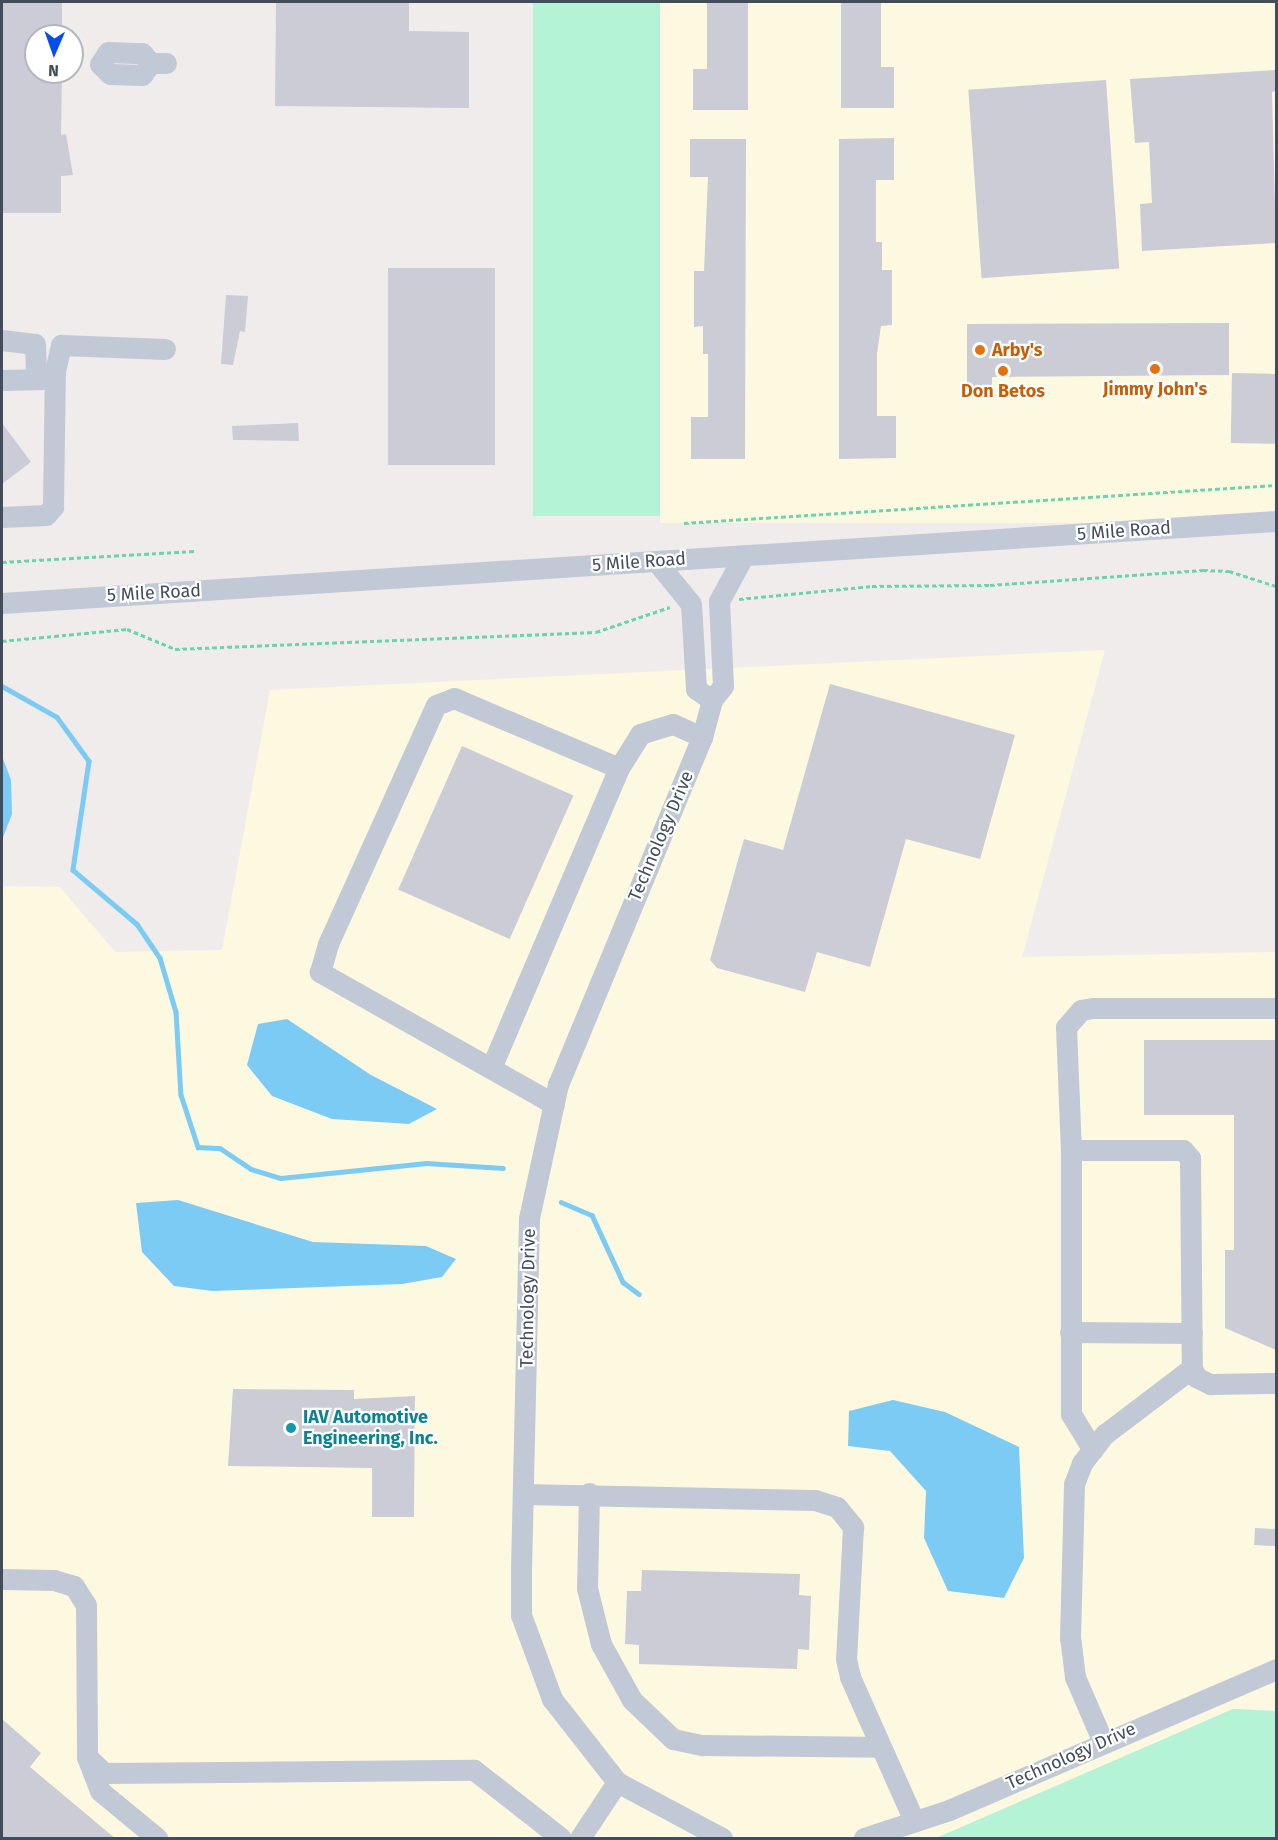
<!DOCTYPE html>
<style>
body{margin:0}
#map{position:relative;width:1278px;height:1840px;overflow:hidden;background:#efeceb;font-family:"Fira Sans",sans-serif}
div>[style]{position:absolute}
.commercial>*{inset:0;background:#fdf9e1;transform-origin:0 0}
.green>*{inset:0;background:#b4f3d5;transform-origin:0 0}
.water>*{inset:0;background:#7ccbf4}
.stream>*{height:4.5px;margin:-2.25px;padding:0 2.25px;transform-origin:2.25px;border-radius:2.25px;background:#7ccbf4}
.building>*{inset:0;background:#cbccd5;transform-origin:0 0}
.path>*{height:3px;margin-top:-1.5px;transform-origin:0;background:repeating-linear-gradient(90deg,#69d4ad 0 4.5px,transparent 0 7.5px)}
.minor>*{height:21px;margin:-10.5px;padding:0 10.5px;transform-origin:10.5px;border-radius:10.5px;background:#c0c9d5}
.dots>*{width:16px;height:16px;translate:-50% -50%;box-sizing:border-box;border:3px solid #fff;border-radius:50%}
span{translate:-50% -50%;white-space:nowrap;text-align:center;line-height:1.15;-webkit-text-stroke:4.5px #fff;paint-order:stroke}
.food-label{font-size:18px;color:#c56008;font-weight:700}
.left{translate:0 -50%;text-align:left}
.street-label{font-size:18px;color:#434c5b}
.culture-label{font-size:18px;color:#0d838f;font-weight:700}
.frame{position:absolute;inset:0;border:3px solid #434c5b;pointer-events:none}
.north{position:absolute;left:24px;top:24px;width:60px;height:60px;box-sizing:border-box;background:#fff;border:2px solid #b4b7bd;border-radius:50%;rotate:182deg;font-size:16px;font-weight:700;line-height:24px;text-align:center;color:#434c5b}
.north::after{content:'';display:block;margin:auto;width:21px;height:27px;background:#074dee;clip-path:polygon(50% 0,100% 100%,50% 72%,0 100%)}
</style>
<div id="map">
<div class="commercial">
<i style="left:660px;top:2px;width:616px;height:521px"></i>
<i style="clip-path:polygon(1105px 650px,1022px 957px,1276px 952px,1276px 1711px,1233px 1709px,936px 1838px,2px 1838px,2px 886px,60px 887px,115px 952px,222px 950px,270px 690px)"></i>
</div>
<div class="green">
<i style="left:533px;top:2px;width:127px;height:514px"></i>
<i style="clip-path:polygon(1233px 1709px,1276px 1711px,1276px 1838px,936px 1838px)"></i>
</div>
<div class="water">
<i style="clip-path:polygon(2px 756px,11px 780px,12px 814px,2px 840px)"></i>
<i style="clip-path:polygon(287px 1019px,371px 1075px,437px 1109px,409px 1124px,332px 1119px,272px 1096px,247px 1065px,258px 1024px)"></i>
<i style="clip-path:polygon(178px 1200px,313px 1242px,426px 1246px,456px 1259px,442px 1277px,402px 1284px,212px 1291px,174px 1286px,142px 1252px,136px 1203px)"></i>
<i style="clip-path:polygon(893px 1400px,945px 1412px,1019px 1447px,1024px 1558px,1004px 1598px,948px 1591px,924px 1538px,926px 1491px,890px 1451px,848px 1446px,849px 1411px)"></i>
</div>
<div class="stream">
<i style="left:2px;top:686px;width:63px;rotate:29.4deg"></i>
<i style="left:57px;top:717px;width:54px;rotate:54deg"></i>
<i style="left:89px;top:761px;width:110px;rotate:98.4deg"></i>
<i style="left:73px;top:870px;width:84px;rotate:40.2deg"></i>
<i style="left:137px;top:924px;width:41px;rotate:55.9deg"></i>
<i style="left:160px;top:958px;width:56px;rotate:73.5deg"></i>
<i style="left:176px;top:1012px;width:83px;rotate:86.6deg"></i>
<i style="left:181px;top:1095px;width:55px;rotate:71.9deg"></i>
<i style="left:198px;top:1147px;width:22px;rotate:3deg"></i>
<i style="left:220px;top:1148px;width:37px;rotate:34deg"></i>
<i style="left:251px;top:1169px;width:31px;rotate:17deg"></i>
<i style="left:281px;top:1178px;width:146px;rotate:-5.9deg"></i>
<i style="left:426px;top:1163px;width:77px;rotate:3.7deg"></i>
<i style="left:561px;top:1202px;width:34px;rotate:23deg"></i>
<i style="left:592px;top:1215px;width:74px;rotate:65.2deg"></i>
<i style="left:623px;top:1282px;width:20px;rotate:37deg"></i>
</div>
<div class="building">
<i style="clip-path:polygon(2px 2px,62px 2px,62px 36px,36px 36px,36px 72px,62px 72px,61px 135px,66px 134px,73px 175px,61px 176px,61px 213px,2px 213px)"></i>
<i style="clip-path:polygon(276px 2px,409px 2px,409px 31px,469px 32px,469px 108px,275px 106px)"></i>
<i style="clip-path:polygon(707px 2px,748px 2px,748px 110px,693px 110px,693px 69px,707px 69px)"></i>
<i style="clip-path:polygon(841px 2px,881px 2px,881px 67px,894px 67px,894px 108px,841px 108px)"></i>
<i style="clip-path:polygon(1276px 70px,1276px 91px,1272px 92px,1276px 243px,1142px 251px,1140px 204px,1152px 203px,1149px 142px,1135px 143px,1130px 79px)"></i>
<i style="left:1106px;top:80px;width:189px;height:138px;rotate:86deg"></i>
<i style="clip-path:polygon(894px 138px,894px 180px,876px 180px,876px 242px,882px 242px,882px 270px,892px 270px,892px 325px,881px 326px,877px 354px,877px 416px,896px 416px,896px 458px,839px 459px,839px 139px)"></i>
<i style="clip-path:polygon(690px 139px,746px 139px,745px 459px,691px 459px,691px 417px,708px 417px,708px 354px,703px 354px,703px 326px,694px 327px,694px 271px,704px 271px,708px 177px,690px 177px)"></i>
<i style="left:388px;top:268px;width:107px;height:197px"></i>
<i style="clip-path:polygon(226px 295px,248px 296px,245px 332px,240px 331px,233px 365px,221px 364px)"></i>
<i style="clip-path:polygon(1229px 323px,1229px 375px,992px 377px,992px 387px,967px 387px,967px 324px)"></i>
<i style="left:1232px;top:373px;width:44px;height:70px;rotate:1deg"></i>
<i style="clip-path:polygon(2px 423px,31px 462px,2px 484px)"></i>
<i style="clip-path:polygon(298px 423px,299px 441px,233px 440px,232px 426px)"></i>
<i style="clip-path:polygon(830px 684px,1015px 735px,980px 859px,906px 839px,870px 967px,817px 952px,805px 992px,717px 968px,710px 960px,744px 839px,783px 850px)"></i>
<i style="left:462px;top:746px;width:122px;height:157px;rotate:24deg"></i>
<i style="clip-path:polygon(1144px 1040px,1276px 1040px,1276px 1350px,1225px 1328px,1225px 1250px,1234px 1250px,1234px 1115px,1144px 1115px)"></i>
<i style="clip-path:polygon(233px 1389px,354px 1390px,354px 1399px,415px 1396px,414px 1517px,372px 1517px,372px 1468px,228px 1466px)"></i>
<i style="left:1255px;top:1528px;width:21px;height:17px;rotate:3deg"></i>
<i style="clip-path:polygon(642px 1570px,800px 1574px,799px 1595px,811px 1596px,809px 1650px,798px 1649px,797px 1669px,639px 1664px,639px 1645px,625px 1644px,627px 1591px,641px 1591px)"></i>
<i style="clip-path:polygon(2px 1719px,41px 1753px,30px 1767px,116px 1839px,2px 1839px)"></i>
</div>
<div class="path">
<i style="left:684px;top:523px;width:593px;rotate:-3.67deg"></i>
<i style="left:2px;top:562px;width:193px;rotate:-3.3deg"></i>
<i style="left:739px;top:599px;width:134px;rotate:-5.6deg"></i>
<i style="left:872px;top:586px;width:118px;rotate:-0.5deg"></i>
<i style="left:990px;top:585px;width:214px;rotate:-4deg"></i>
<i style="left:1203px;top:570px;width:26px;rotate:2deg"></i>
<i style="left:1229px;top:571px;width:49px;rotate:17.7deg"></i>
<i style="left:2px;top:641px;width:126px;rotate:-5.5deg"></i>
<i style="left:127px;top:629px;width:52px;rotate:22.6deg"></i>
<i style="left:175px;top:649px;width:421px;rotate:-2.3deg"></i>
<i style="left:596px;top:632px;width:78px;rotate:-18.7deg"></i>
</div>
<div class="minor">
<i style="left:151px;top:63px;width:15px;rotate:127deg"></i>
<i style="left:142px;top:75px;width:32px;rotate:-178deg"></i>
<i style="left:110px;top:74px;width:14px;rotate:-135deg"></i>
<i style="left:100px;top:64px;width:14px;rotate:-56deg"></i>
<i style="left:108px;top:52px;width:34px;rotate:2deg"></i>
<i style="left:142px;top:53px;width:13px;rotate:48deg"></i>
<i style="left:151px;top:63px;width:15px"></i>
<i style="left:2px;top:340px;width:33px;rotate:7deg"></i>
<i style="left:35px;top:344px;width:35px;rotate:88deg"></i>
<i style="left:2px;top:380px;width:47px;rotate:-1.2deg"></i>
<i style="left:2px;top:517px;width:44px;rotate:-2.6deg"></i>
<i style="left:46px;top:515px;width:11px;rotate:-49deg"></i>
<i style="left:53px;top:507px;width:136px;rotate:-89.2deg"></i>
<i style="left:55px;top:371px;width:27px;rotate:-77deg"></i>
<i style="left:61px;top:345px;width:104px;rotate:2.2deg"></i>
<i style="left:656px;top:561px;width:55px;rotate:50.9deg"></i>
<i style="left:691px;top:604px;width:85px;rotate:86.6deg"></i>
<i style="left:696px;top:689px;width:19px;rotate:35deg"></i>
<i style="left:712px;top:700px;width:18px;rotate:-52deg"></i>
<i style="left:723px;top:686px;width:85px;rotate:-92.7deg"></i>
<i style="left:719px;top:601px;width:52px;rotate:-61.5deg"></i>
<i style="left:2px;top:603px;width:1277px;rotate:-3.68deg"></i>
<i style="left:712px;top:700px;width:38px;rotate:105deg"></i>
<i style="left:702px;top:737px;width:376px;rotate:112.5deg"></i>
<i style="left:558px;top:1084px;width:137px;rotate:102.2deg"></i>
<i style="left:529px;top:1218px;width:354px;rotate:91.3deg"></i>
<i style="left:521px;top:1572px;width:43px;rotate:90deg"></i>
<i style="left:521px;top:1615px;width:90px;rotate:69.7deg"></i>
<i style="left:552px;top:1699px;width:105px;rotate:51.9deg"></i>
<i style="left:617px;top:1782px;width:119px;rotate:28.1deg"></i>
<i style="left:1276px;top:1008px;width:183px;rotate:180deg"></i>
<i style="left:1093px;top:1008px;width:12px;rotate:171deg"></i>
<i style="left:1081px;top:1010px;width:23px;rotate:131deg"></i>
<i style="left:1066px;top:1027px;width:123px;rotate:87.7deg"></i>
<i style="left:1071px;top:1150px;width:112px"></i>
<i style="left:1183px;top:1150px;width:11px;rotate:49deg"></i>
<i style="left:1190px;top:1158px;width:210px;rotate:89.5deg"></i>
<i style="left:1192px;top:1368px;width:10px;rotate:66deg"></i>
<i style="left:1196px;top:1377px;width:16px;rotate:27deg"></i>
<i style="left:1210px;top:1384px;width:66px;rotate:-0.9deg"></i>
<i style="left:491px;top:1068px;width:326px;rotate:-66.9deg"></i>
<i style="left:554px;top:1104px;width:269px;rotate:-150.6deg"></i>
<i style="left:320px;top:972px;width:29px;rotate:-74deg"></i>
<i style="left:328px;top:944px;width:262px;rotate:-65.7deg"></i>
<i style="left:436px;top:705px;width:19px;rotate:-21deg"></i>
<i style="left:454px;top:698px;width:179px;rotate:23deg"></i>
<i style="left:619px;top:768px;width:40px;rotate:-58deg"></i>
<i style="left:640px;top:734px;width:34px;rotate:-17deg"></i>
<i style="left:673px;top:724px;width:32px;rotate:24deg"></i>
<i style="left:1071px;top:1150px;width:264px;rotate:90deg"></i>
<i style="left:1071px;top:1414px;width:42px;rotate:58.6deg"></i>
<i style="left:1070px;top:1332px;width:122px;rotate:0.5deg"></i>
<i style="left:589px;top:1493px;width:95px;rotate:91.2deg"></i>
<i style="left:587px;top:1588px;width:58px;rotate:76deg"></i>
<i style="left:601px;top:1644px;width:64px;rotate:61deg"></i>
<i style="left:632px;top:1700px;width:57px;rotate:43.6deg"></i>
<i style="left:673px;top:1739px;width:30px;rotate:12deg"></i>
<i style="left:702px;top:1745px;width:179px;rotate:0.6deg"></i>
<i style="left:523px;top:1494px;width:292px;rotate:1.2deg"></i>
<i style="left:815px;top:1500px;width:23px;rotate:18deg"></i>
<i style="left:837px;top:1507px;width:26px;rotate:51deg"></i>
<i style="left:853px;top:1527px;width:132px;rotate:93deg"></i>
<i style="left:846px;top:1659px;width:18px;rotate:77deg"></i>
<i style="left:850px;top:1677px;width:158px;rotate:66deg"></i>
<i style="left:2px;top:1579px;width:52px;rotate:1.1deg"></i>
<i style="left:54px;top:1580px;width:21px;rotate:17deg"></i>
<i style="left:74px;top:1586px;width:22px;rotate:58deg"></i>
<i style="left:86px;top:1605px;width:152px;rotate:89.6deg"></i>
<i style="left:87px;top:1757px;width:36px;rotate:69deg"></i>
<i style="left:100px;top:1791px;width:74px;rotate:39.5deg"></i>
<i style="left:1103px;top:1742px;width:71px;rotate:-113.3deg"></i>
<i style="left:1075px;top:1677px;width:39px;rotate:-97deg"></i>
<i style="left:1070px;top:1638px;width:154px;rotate:-88.5deg"></i>
<i style="left:1074px;top:1484px;width:22px;rotate:-69deg"></i>
<i style="left:1082px;top:1463px;width:37px;rotate:-52deg"></i>
<i style="left:1105px;top:1434px;width:109px;rotate:-37.2deg"></i>
<i style="left:87px;top:1757px;width:23px;rotate:43deg"></i>
<i style="left:104px;top:1773px;width:370px;rotate:-0.5deg"></i>
<i style="left:474px;top:1770px;width:110px;rotate:38deg"></i>
<i style="left:580px;top:1838px;width:67px;rotate:-56.5deg"></i>
<i style="left:864px;top:1838px;width:89px;rotate:-18.2deg"></i>
<i style="left:949px;top:1810px;width:356px;rotate:-23.3deg"></i>
</div>
<div class="dots">
<i style="left:980px;top:350px;background:#e8710a"></i>
<i style="left:1155px;top:369px;background:#e8710a"></i>
<i style="left:1003px;top:371px;background:#e8710a"></i>
<i style="left:291px;top:1428px;background:#0f9aa8"></i>
</div>
<div class="food-label">
<span class="left" style="left:992px;top:350px">Arby's</span>
<span style="left:1155px;top:389px">Jimmy John's</span>
<span style="left:1003px;top:391px">Don Betos</span>
</div>
<div class="street-label">
<span style="left:1124px;top:531px;rotate:-4deg">5 Mile Road</span>
<span style="left:639px;top:562px;rotate:-4deg">5 Mile Road</span>
<span style="left:154px;top:593px;rotate:-3deg">5 Mile Road</span>
<span style="left:661px;top:836px;rotate:-67deg">Technology Drive</span>
<span style="left:528px;top:1298px;rotate:-89deg">Technology Drive</span>
<span style="left:1071px;top:1756px;rotate:-24deg">Technology Drive</span>
</div>
<div class="culture-label">
<span class="left" style="left:303px;top:1428px">IAV Automotive<br>Engineering, Inc.</span>
</div>
<div class="frame"></div>
<div class="north">N</div>
</div>
